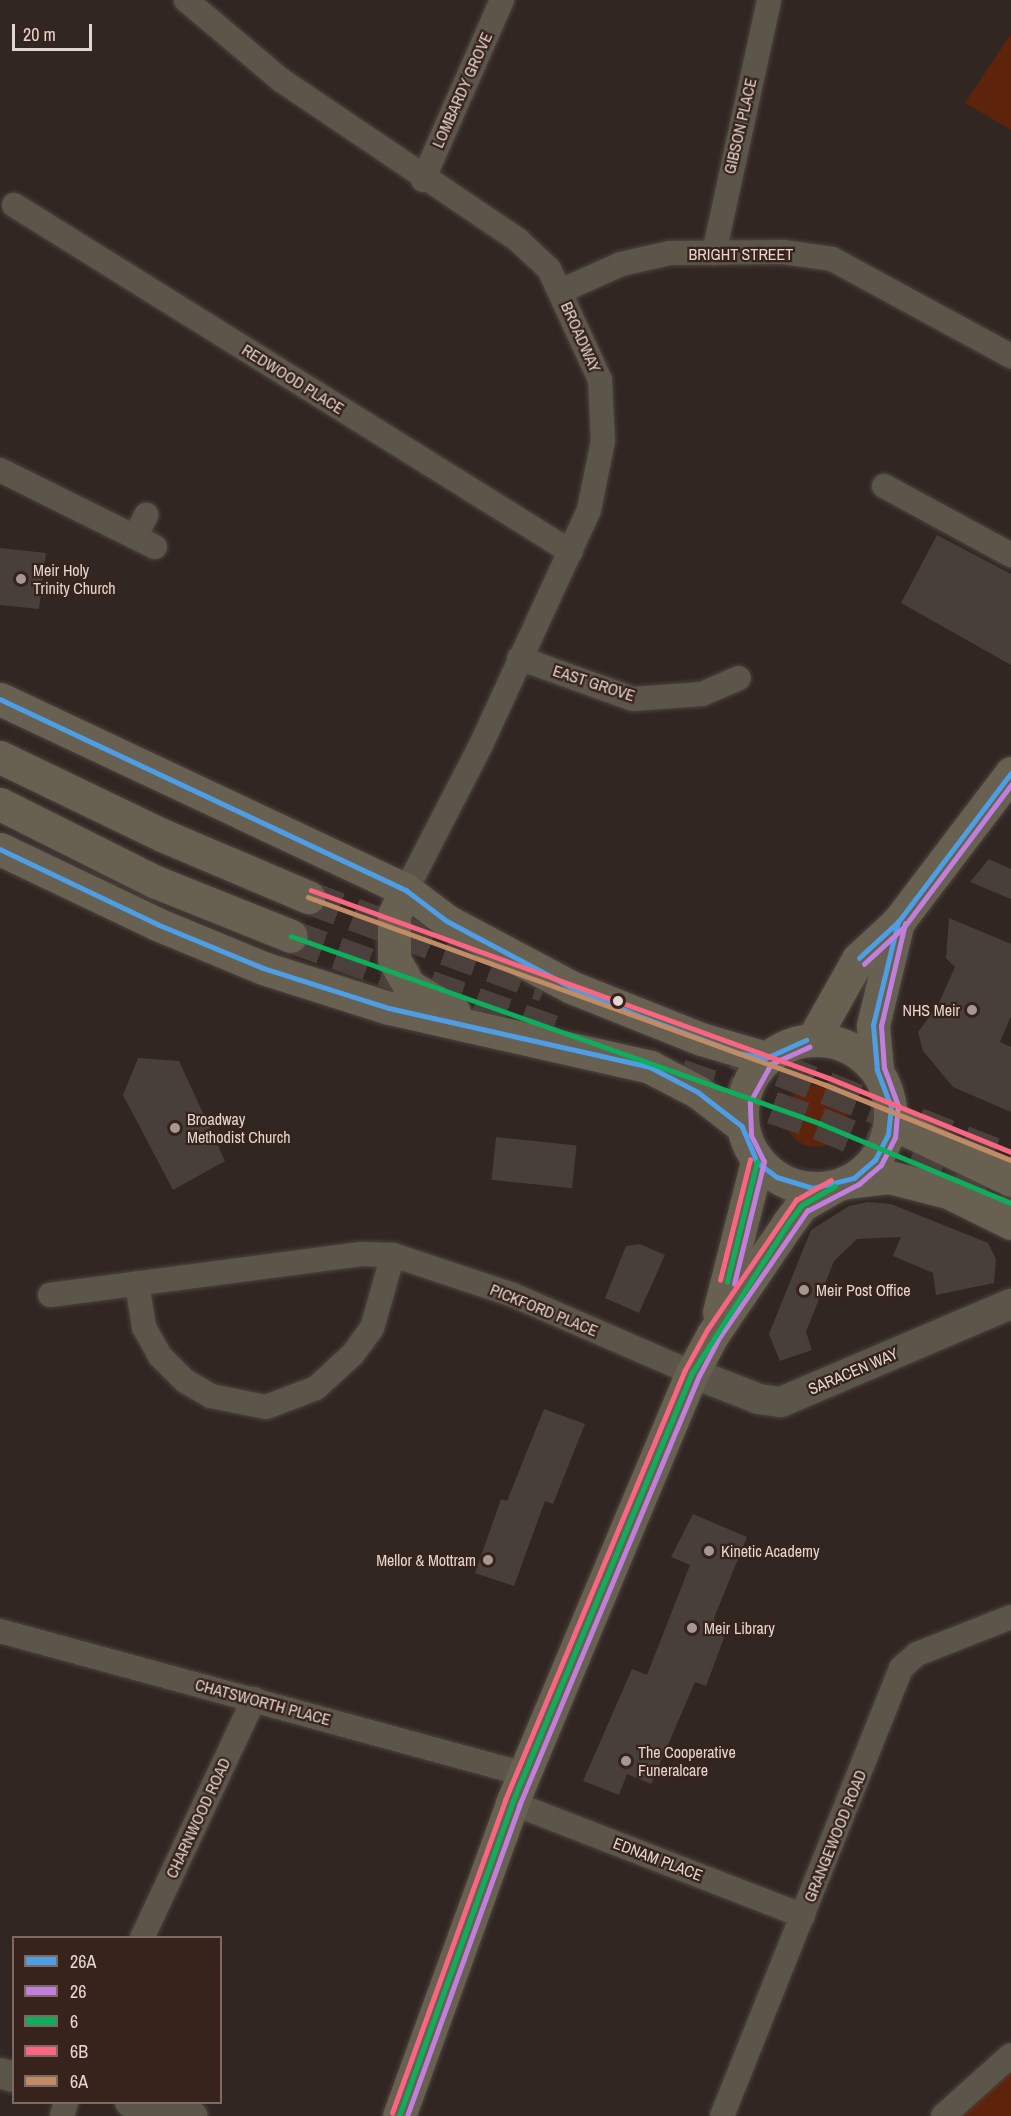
<!DOCTYPE html>
<style>
body{margin:0}
#map{position:relative;width:1011px;height:2116px;overflow:hidden;background:#312622;font-family:"Archivo Narrow",sans-serif}
div>[style]{position:absolute}
.green>*{inset:0;background:#5e230b}
.round{border-radius:50%}
.building>*{inset:0;background:#483f3b;transform-origin:0 0}
.trunk-tunnel>*{height:33px;margin-top:-16.5px;transform-origin:0;background:repeating-linear-gradient(90deg,#4c403c 0 33px,transparent 0 49px)}
.roads{filter:drop-shadow(0 0 2px #4c4340) drop-shadow(0 0 2px #4c4340)}
.minor>*{height:24px;margin:-12px;padding:0 12px;transform-origin:12px;border-radius:12px;background:#5c564a}
.tertiary>*{height:30px;margin:-15px;padding:0 15px;transform-origin:15px;border-radius:15px;background:#5c564a}
.trunk>*{height:33px;margin:-16.5px;padding:0 16.5px;transform-origin:16.5px;border-radius:16.5px;background:#686050}
.trunk>.ring{margin:-16.5px;padding:0;box-sizing:content-box;background:none;border:33px solid #686050;border-radius:50%}
.bus-1>*{height:4.5px;margin:-2.25px;padding:0 2.25px;transform-origin:2.25px;border-radius:2.25px;background:#4d9ee5}
.bus-2>*{height:4.5px;margin:-2.25px;padding:0 2.25px;transform-origin:2.25px;border-radius:2.25px;background:#c07fdc}
.bus-3>*{height:4.5px;margin:-2.25px;padding:0 2.25px;transform-origin:2.25px;border-radius:2.25px;background:#0daf5c}
.bus-4>*{height:4.5px;margin:-2.25px;padding:0 2.25px;transform-origin:2.25px;border-radius:2.25px;background:#fa6682}
.bus-5>*{height:4.5px;margin:-2.25px;padding:0 2.25px;transform-origin:2.25px;border-radius:2.25px;background:#c18c65}
.dots>*{width:16px;height:16px;translate:-50% -50%;box-sizing:border-box;border:3px solid #37231c;border-radius:50%}
span{translate:-50% -50%;white-space:nowrap;text-align:center;line-height:1.15;-webkit-text-stroke:4.5px #37231c;paint-order:stroke}
.street-label{font-size:16px;color:#e3d5d0}
.poi-label{font-size:16px;color:#e3d5d0}
.left{translate:0 -50%;text-align:left}
.right{translate:-100% -50%;text-align:right}
.legend{position:absolute;left:12px;top:1936px;width:210px;height:168px;box-sizing:border-box;background:#37231c;border:2px solid #7c6a64;margin:0;padding:8px 10px;list-style:none;font-size:18px;color:#e3d5d0}
.legend li{display:flex;align-items:center;gap:12px;height:30px}
.legend b{width:30px;border:2px solid #7c6a64}
.scale{position:absolute;left:12px;top:24px;width:80px;height:27px;box-sizing:border-box;border:3px solid #e3d5d0;border-top:0;padding-left:8px;font-size:18px;line-height:21px;white-space:nowrap;color:#e3d5d0;-webkit-text-stroke:4px #37231c;paint-order:stroke}
</style>
<div id="map">
<div class="green">
<i style="clip-path:polygon(1011px 34px,1011px 130px,965px 103px)"></i>
<i class="round" style="left:785px;top:1085px;width:62px;height:62px"></i>
<i style="clip-path:polygon(1011px 2068px,1011px 2116px,959px 2116px)"></i>
</div>
<div class="building">
<i style="clip-path:polygon(937px 535px,1011px 574px,1011px 665px,901px 603px)"></i>
<i style="clip-path:polygon(0 548px,46px 553px,39px 609px,0 605px)"></i>
<i style="clip-path:polygon(989px 859px,1011px 869px,1011px 899px,970px 882px)"></i>
<i style="clip-path:polygon(949px 918px,1011px 944px,1011px 1016px,1000px 1042px,1011px 1047px,1011px 1112px,953px 1087px,923px 1051px,918px 1032px,938px 1005px,955px 967px,946px 958px)"></i>
<i style="clip-path:polygon(138px 1058px,179px 1061px,225px 1161px,173px 1190px,123px 1095px)"></i>
<i style="left:496px;top:1137px;width:81px;height:43px;rotate:6deg"></i>
<i style="clip-path:polygon(868px 1202px,891px 1204px,988px 1243px,996px 1259px,994px 1283px,936px 1295px,933px 1273px,893px 1256px,901px 1237px,857px 1239px,834px 1261px,806px 1332px,812px 1350px,780px 1361px,769px 1334px,811px 1230px,849px 1206px)"></i>
<i style="clip-path:polygon(640px 1244px,665px 1255px,639px 1313px,605px 1298px,626px 1246px)"></i>
<i style="clip-path:polygon(544px 1409px,585px 1424px,553px 1504px,545px 1501px,514px 1586px,475px 1573px,501px 1499px,507px 1501px)"></i>
<i style="clip-path:polygon(693px 1514px,747px 1537px,714px 1618px,724px 1638px,706px 1686px,695px 1682px,651px 1784px,627px 1774px,619px 1795px,583px 1781px,632px 1669px,647px 1675px,690px 1565px,671px 1557px)"></i>
</div>
<div class="trunk-tunnel">
<i style="left:308px;top:897px;width:253px;rotate:20.4deg"></i>
<i style="left:291px;top:936px;width:293px;rotate:20deg"></i>
<i style="left:735px;top:1052px;width:296px;rotate:21.4deg"></i>
<i style="left:680px;top:1075px;width:147px;rotate:19.1deg"></i>
<i style="left:819px;top:1123px;width:208px;rotate:22.6deg"></i>
</div>
<div class="roads">
<div class="minor">
<i style="left:186px;top:0;width:124px;rotate:40.1deg"></i>
<i style="left:281px;top:80px;width:286px;rotate:34deg"></i>
<i style="left:518px;top:240px;width:42px;rotate:43.1deg"></i>
<i style="left:549px;top:269px;width:122px;rotate:65.3deg"></i>
<i style="left:600px;top:380px;width:61px;rotate:87.2deg"></i>
<i style="left:603px;top:441px;width:70px;rotate:101.5deg"></i>
<i style="left:589px;top:510px;width:256px;rotate:114.7deg"></i>
<i style="left:482px;top:743px;width:165px;rotate:117.3deg"></i>
<i style="left:423px;top:180px;width:197px;rotate:-66.3deg"></i>
<i style="left:14px;top:205px;width:656px;rotate:31.92deg"></i>
<i style="left:714px;top:253px;width:259px;rotate:-77.7deg"></i>
<i style="left:561px;top:291px;width:66px;rotate:-24.2deg"></i>
<i style="left:621px;top:264px;width:50px;rotate:-12.7deg"></i>
<i style="left:670px;top:253px;width:113px;rotate:-0.5deg"></i>
<i style="left:783px;top:252px;width:49px;rotate:8.1deg"></i>
<i style="left:832px;top:259px;width:204px;rotate:28.5deg"></i>
<i style="left:0;top:470px;width:173px;rotate:26.4deg"></i>
<i style="left:884px;top:486px;width:145px;rotate:28.5deg"></i>
<i style="left:135px;top:537px;width:25px;rotate:-63deg"></i>
<i style="left:519px;top:658px;width:121px;rotate:19.8deg"></i>
<i style="left:633px;top:699px;width:69px;rotate:-4.1deg"></i>
<i style="left:702px;top:694px;width:40px;rotate:-23.4deg"></i>
<i style="left:137px;top:1283px;width:45px;rotate:81deg"></i>
<i style="left:144px;top:1327px;width:33px;rotate:61deg"></i>
<i style="left:160px;top:1356px;width:35px;rotate:45deg"></i>
<i style="left:185px;top:1381px;width:30px;rotate:30deg"></i>
<i style="left:211px;top:1396px;width:56px;rotate:11.3deg"></i>
<i style="left:266px;top:1407px;width:53px;rotate:-20.8deg"></i>
<i style="left:316px;top:1388px;width:50px;rotate:-42.6deg"></i>
<i style="left:353px;top:1354px;width:32px;rotate:-54deg"></i>
<i style="left:372px;top:1328px;width:76px;rotate:-74deg"></i>
<i style="left:50px;top:1295px;width:314px;rotate:-7.5deg"></i>
<i style="left:361px;top:1254px;width:32px;rotate:2deg"></i>
<i style="left:393px;top:1255px;width:126px;rotate:18.4deg"></i>
<i style="left:513px;top:1295px;width:195px;rotate:23.5deg"></i>
<i style="left:0;top:1631px;width:543px;rotate:15.26deg"></i>
<i style="left:512px;top:1803px;width:312px;rotate:21.2deg"></i>
<i style="left:142px;top:1938px;width:264px;rotate:-64.9deg"></i>
<i style="left:62px;top:2116px;width:15px;rotate:-74deg"></i>
<i style="left:722px;top:2116px;width:482px;rotate:-68.2deg"></i>
<i style="left:901px;top:1668px;width:21px;rotate:-41deg"></i>
<i style="left:917px;top:1654px;width:101px;rotate:-21.5deg"></i>
<i style="left:943px;top:2116px;width:91px;rotate:-41.9deg"></i>
</div>
<div class="tertiary">
<i style="left:692px;top:1373px;width:72px;rotate:21.2deg"></i>
<i style="left:759px;top:1399px;width:22px;rotate:8deg"></i>
<i style="left:781px;top:1402px;width:250px;rotate:-23.1deg"></i>
<i style="left:0;top:2073px;width:15px;rotate:16deg"></i>
<i style="left:130px;top:2102px;width:64px;rotate:12.7deg"></i>
</div>
<div class="trunk">
<i style="left:0;top:699px;width:449px;rotate:25.2deg"></i>
<i style="left:406px;top:890px;width:51px;rotate:37.1deg"></i>
<i style="left:447px;top:921px;width:140px;rotate:28deg"></i>
<i style="left:571px;top:987px;width:140px;rotate:21.8deg"></i>
<i style="left:701px;top:1039px;width:68px;rotate:16.3deg"></i>
<i style="left:0;top:757px;width:180px;rotate:25.7deg"></i>
<i style="left:162px;top:835px;width:159px;rotate:23deg"></i>
<i style="left:0;top:804px;width:174px;rotate:26.6deg"></i>
<i style="left:156px;top:882px;width:145px;rotate:21.8deg"></i>
<i style="left:0;top:849px;width:174px;rotate:25.5deg"></i>
<i style="left:157px;top:924px;width:115px;rotate:22.5deg"></i>
<i style="left:263px;top:968px;width:132px;rotate:17.6deg"></i>
<i style="left:389px;top:1008px;width:268px;rotate:12.7deg"></i>
<i style="left:650px;top:1067px;width:54px;rotate:27.5deg"></i>
<i style="left:698px;top:1092px;width:56px;rotate:37.7deg"></i>
<i style="left:406px;top:890px;width:28px;rotate:116deg"></i>
<i style="left:394px;top:915px;width:44px;rotate:90deg"></i>
<i style="left:394px;top:959px;width:31px;rotate:61deg"></i>
<i style="left:409px;top:986px;width:52px;rotate:30deg"></i>
<i style="left:813px;top:1039px;width:92px;rotate:-60.6deg"></i>
<i style="left:858px;top:959px;width:54px;rotate:-42.8deg"></i>
<i style="left:898px;top:922px;width:187px;rotate:-52.8deg"></i>
<i class="ring" style="left:742px;top:1040px;width:115px;height:115px"></i>
<i style="left:877px;top:1070px;width:45px;rotate:-95.1deg"></i>
<i style="left:873px;top:1025px;width:106px;rotate:-76.4deg"></i>
<i style="left:890px;top:1122px;width:134px;rotate:25.6deg"></i>
<i style="left:846px;top:1182px;width:43px;rotate:-6.6deg"></i>
<i style="left:889px;top:1177px;width:61px;rotate:14.3deg"></i>
<i style="left:948px;top:1192px;width:70px;rotate:26.2deg"></i>
<i style="left:719px;top:1312px;width:155px;rotate:-75.8deg"></i>
<i style="left:399px;top:2116px;width:333px;rotate:-70.1deg"></i>
<i style="left:512px;top:1803px;width:466px;rotate:-67.3deg"></i>
<i style="left:692px;top:1373px;width:44px;rotate:-61.7deg"></i>
<i style="left:713px;top:1334px;width:135px;rotate:-55.8deg"></i>
<i style="left:789px;top:1222px;width:21px;rotate:-53deg"></i>
<i style="left:802px;top:1205px;width:38px;rotate:-30deg"></i>
</div>
</div>
<div class="bus-1">
<i style="left:0;top:699px;width:449px;rotate:25.2deg"></i>
<i style="left:406px;top:890px;width:51px;rotate:37.1deg"></i>
<i style="left:447px;top:921px;width:140px;rotate:28deg"></i>
<i style="left:571px;top:987px;width:72px;rotate:23deg"></i>
<i style="left:637px;top:1015px;width:108px;rotate:20.6deg"></i>
<i style="left:738px;top:1053px;width:28px;rotate:10deg"></i>
<i style="left:766px;top:1058px;width:44px;rotate:-24.2deg"></i>
<i style="left:0;top:849px;width:174px;rotate:25.5deg"></i>
<i style="left:157px;top:924px;width:115px;rotate:22.5deg"></i>
<i style="left:263px;top:968px;width:132px;rotate:17.6deg"></i>
<i style="left:389px;top:1008px;width:268px;rotate:12.7deg"></i>
<i style="left:650px;top:1067px;width:54px;rotate:27.5deg"></i>
<i style="left:698px;top:1092px;width:56px;rotate:37.7deg"></i>
<i style="left:742px;top:1126px;width:39px;rotate:67deg"></i>
<i style="left:757px;top:1162px;width:25px;rotate:37deg"></i>
<i style="left:777px;top:1177px;width:38px;rotate:17deg"></i>
<i style="left:813px;top:1188px;width:42px;rotate:-13.7deg"></i>
<i style="left:854px;top:1178px;width:28px;rotate:-41deg"></i>
<i style="left:875px;top:1160px;width:28px;rotate:-63deg"></i>
<i style="left:888px;top:1135px;width:28px;rotate:-84deg"></i>
<i style="left:891px;top:1107px;width:40px;rotate:-111deg"></i>
<i style="left:877px;top:1070px;width:45px;rotate:-95.1deg"></i>
<i style="left:873px;top:1025px;width:106px;rotate:-76.4deg"></i>
<i style="left:859px;top:958px;width:53px;rotate:-42.7deg"></i>
<i style="left:898px;top:922px;width:187px;rotate:-52.8deg"></i>
</div>
<div class="bus-2">
<i style="left:864px;top:964px;width:54px;rotate:-42.8deg"></i>
<i style="left:904px;top:927px;width:178px;rotate:-53deg"></i>
<i style="left:734px;top:1284px;width:126px;rotate:-76.2deg"></i>
<i style="left:764px;top:1162px;width:30px;rotate:-116deg"></i>
<i style="left:751px;top:1135px;width:33px;rotate:-92deg"></i>
<i style="left:750px;top:1102px;width:43px;rotate:-61.1deg"></i>
<i style="left:771px;top:1064px;width:42px;rotate:-24.1deg"></i>
<i style="left:407px;top:2116px;width:330px;rotate:-70.1deg"></i>
<i style="left:519px;top:1806px;width:466px;rotate:-67.3deg"></i>
<i style="left:699px;top:1376px;width:43px;rotate:-62.2deg"></i>
<i style="left:719px;top:1338px;width:155px;rotate:-55.3deg"></i>
<i style="left:807px;top:1211px;width:59px;rotate:-27.4deg"></i>
<i style="left:859px;top:1184px;width:29px;rotate:-41deg"></i>
<i style="left:881px;top:1165px;width:30px;rotate:-63deg"></i>
<i style="left:895px;top:1138px;width:32px;rotate:-85deg"></i>
<i style="left:898px;top:1106px;width:40px;rotate:-110.2deg"></i>
<i style="left:884px;top:1068px;width:42px;rotate:-94.1deg"></i>
<i style="left:881px;top:1026px;width:105px;rotate:-76.8deg"></i>
</div>
<div class="bus-3">
<i style="left:291px;top:936px;width:560px;rotate:19.5deg"></i>
<i style="left:819px;top:1123px;width:208px;rotate:22.6deg"></i>
<i style="left:727px;top:1282px;width:124px;rotate:-76deg"></i>
<i style="left:399px;top:2116px;width:333px;rotate:-70.1deg"></i>
<i style="left:512px;top:1803px;width:466px;rotate:-67.3deg"></i>
<i style="left:692px;top:1373px;width:179px;rotate:-57.3deg"></i>
<i style="left:789px;top:1222px;width:21px;rotate:-53deg"></i>
<i style="left:802px;top:1205px;width:38px;rotate:-30deg"></i>
</div>
<div class="bus-4">
<i style="left:311px;top:890px;width:551px;rotate:19.95deg"></i>
<i style="left:829px;top:1078px;width:196px;rotate:22.1deg"></i>
<i style="left:720px;top:1280px;width:124px;rotate:-76deg"></i>
<i style="left:392px;top:2113px;width:333px;rotate:-70.1deg"></i>
<i style="left:505px;top:1800px;width:466px;rotate:-67.3deg"></i>
<i style="left:685px;top:1370px;width:46px;rotate:-61.2deg"></i>
<i style="left:707px;top:1330px;width:158px;rotate:-55.6deg"></i>
<i style="left:796px;top:1200px;width:40px;rotate:-29.7deg"></i>
</div>
<div class="bus-5">
<i style="left:308px;top:897px;width:551px;rotate:19.95deg"></i>
<i style="left:826px;top:1085px;width:200px;rotate:22.1deg"></i>
</div>
<div class="dots">
<i style="left:21px;top:579px;background:#a59893"></i>
<i style="left:618px;top:1001px;background:#e3d5d0"></i>
<i style="left:972px;top:1010px;background:#a59893"></i>
<i style="left:175px;top:1128px;background:#a59893"></i>
<i style="left:804px;top:1290px;background:#a59893"></i>
<i style="left:709px;top:1551px;background:#a59893"></i>
<i style="left:488px;top:1560px;background:#a59893"></i>
<i style="left:692px;top:1628px;background:#a59893"></i>
<i style="left:626px;top:1761px;background:#a59893"></i>
</div>
<div class="street-label">
<span style="left:462px;top:90px;rotate:-66deg">LOMBARDY GROVE</span>
<span style="left:740px;top:126px;rotate:-77deg">GIBSON PLACE</span>
<span style="left:741px;top:254px">BRIGHT STREET</span>
<span style="left:581px;top:337px;rotate:66deg">BROADWAY</span>
<span style="left:293px;top:379px;rotate:32deg">REDWOOD PLACE</span>
<span style="left:594px;top:683px;rotate:18deg">EAST GROVE</span>
<span style="left:544px;top:1310px;rotate:22deg">PICKFORD PLACE</span>
<span style="left:853px;top:1371px;rotate:-23deg">SARACEN WAY</span>
<span style="left:263px;top:1702px;rotate:15deg">CHATSWORTH PLACE</span>
<span style="left:198px;top:1818px;rotate:-65deg">CHARNWOOD ROAD</span>
<span style="left:835px;top:1836px;rotate:-68deg">GRANGEWOOD ROAD</span>
<span style="left:658px;top:1859px;rotate:21deg">EDNAM PLACE</span>
</div>
<div class="poi-label">
<span class="left" style="left:33px;top:579px">Meir Holy<br>Trinity Church</span>
<span class="right" style="left:960px;top:1010px">NHS Meir</span>
<span class="left" style="left:187px;top:1128px">Broadway<br>Methodist Church</span>
<span class="left" style="left:816px;top:1290px">Meir Post Office</span>
<span class="left" style="left:721px;top:1551px">Kinetic Academy</span>
<span class="right" style="left:476px;top:1560px">Mellor &amp; Mottram</span>
<span class="left" style="left:704px;top:1628px">Meir Library</span>
<span class="left" style="left:638px;top:1761px">The Cooperative<br>Funeralcare</span>
</div>
<ul class="legend">
<li><b style="height:8px;background:#4d9ee5"></b>26A</li>
<li><b style="height:8px;background:#c07fdc"></b>26</li>
<li><b style="height:8px;background:#0daf5c"></b>6</li>
<li><b style="height:8px;background:#fa6682"></b>6B</li>
<li><b style="height:8px;background:#c18c65"></b>6A</li>
</ul>
<div class="scale">20 m</div>
</div>
